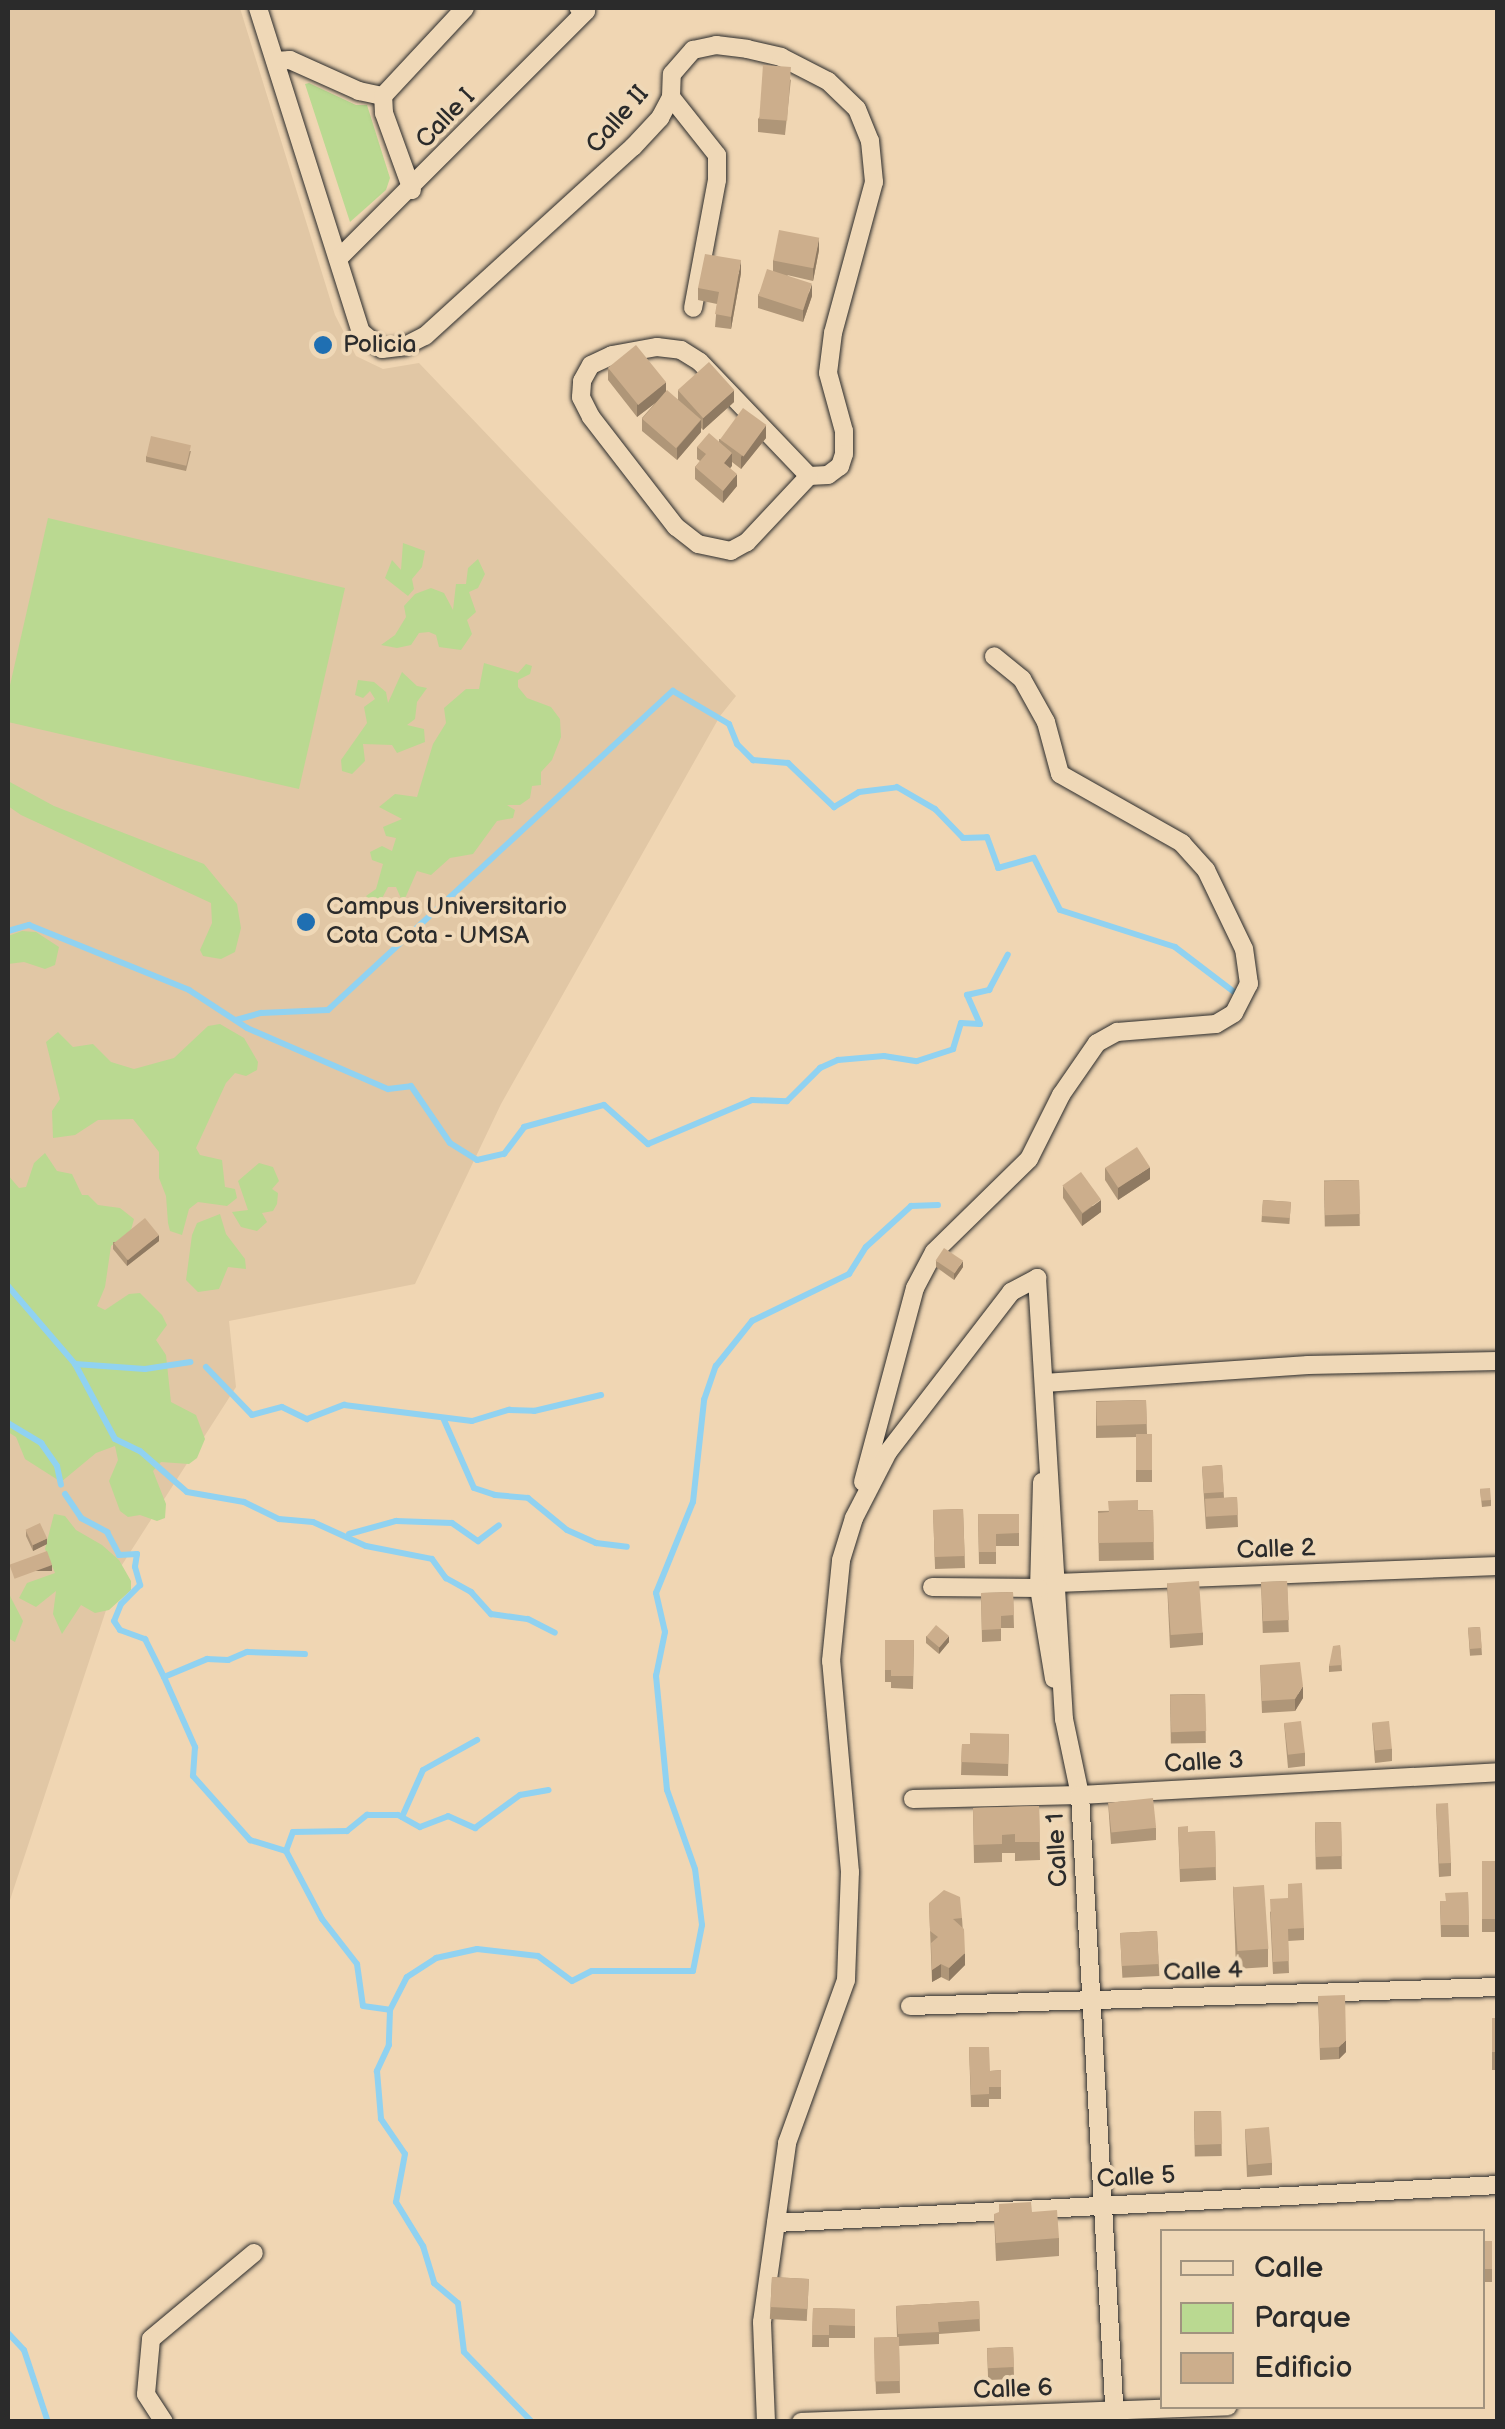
<!DOCTYPE html>
<style>
body{margin:0}
#map{position:relative;width:1505px;height:2429px;overflow:hidden;background:#f0d6b3;font-family:"Balsamiq Sans",sans-serif}
div>[style]{position:absolute}
.built>*{inset:0;background:#e1c7a5}
.green>*{inset:0;background:#bad991}
.stream>*{height:6px;margin:-3px;padding:0 3px;transform-origin:3px;border-radius:3px;background:#90d2f1}
.roads{filter:drop-shadow(0 0 2px #2b2b2b) drop-shadow(0 0 2px #2b2b2b)}
.minor>*{height:18px;margin:-9px;padding:0 9px;transform-origin:9px;border-radius:9px;background:#efd8b7}
.wall>*{inset:0;background:#af9678;transform-origin:0 0}
.shaded-wall>*{inset:0;background:#8f7a62;transform-origin:0 0}
.building>*{inset:0;background:#ccae8c;transform-origin:0 0}
.dots>*{width:28px;height:28px;translate:-50% -50%;box-sizing:border-box;border:5px solid #efd8b7;border-radius:50%}
span{translate:-50% -50%;white-space:nowrap;text-align:center;line-height:1.15;-webkit-text-stroke:8px #efd8b7;paint-order:stroke}
.street-label{font-size:25px;color:#2b2b2b}
.poi-label{font-size:25px;color:#2b2b2b}
.left{translate:0 -50%;text-align:left}
.frame{position:absolute;inset:0;border:10px solid #2b2b2b;pointer-events:none}
.legend{position:absolute;left:1160px;top:2229px;width:325px;height:180px;box-sizing:border-box;background:#efd8b7;border:2px solid #a1937f;margin:0;padding:12px 18px;list-style:none;font-size:30px;color:#2b2b2b}
.legend li{display:flex;align-items:center;gap:20px;height:50px}
.legend b{width:50px;border:2px solid #a1937f}
</style>
<div id="map">
<div class="built">
<i style="clip-path:polygon(8px 8px,240px 8px,335px 315px,356px 356px,383px 369px,419px 363px,736px 696px,720px 716px,501px 1104px,415px 1284px,229px 1321px,236px 1387px,120px 1568px,8px 1906px)"></i>
</div>
<div class="green">
<i style="clip-path:polygon(309px 83px,356px 105px,367px 105px,390px 178px,386px 190px,350px 222px,305px 84px)"></i>
<i style="clip-path:polygon(48px 518px,345px 588px,299px 789px,8px 722px,8px 694px)"></i>
<i style="clip-path:polygon(403px 543px,425px 551px,422px 567px,412px 579px,414px 589px,408px 596px,385px 578px,392px 560px,401px 570px)"></i>
<i style="clip-path:polygon(478px 559px,485px 574px,478px 588px,469px 592px,476px 612px,467px 620px,472px 634px,461px 650px,439px 647px,436px 635px,429px 632px,419px 633px,411px 645px,397px 648px,381px 645px,395px 635px,406px 617px,404px 606px,415px 594px,431px 588px,444px 593px,453px 610px,456px 584px,466px 584px,468px 568px)"></i>
<i style="clip-path:polygon(484px 663px,518px 673px,526px 664px,532px 666px,530px 674px,518px 680px,518px 687px,527px 698px,551px 707px,560px 719px,561px 737px,552px 760px,541px 772px,541px 785px,532px 786px,530px 798px,520px 805px,507px 805px,515px 810px,513px 818px,497px 821px,473px 854px,450px 858px,431px 875px,417px 871px,403px 903px,396px 887px,388px 887px,377px 908px,366px 896px,376px 889px,383px 864px,372px 860px,370px 852px,382px 846px,392px 851px,396px 838px,386px 836px,383px 827px,402px 819px,379px 807px,395px 794px,417px 797px,433px 744px,446px 723px,444px 708px,466px 689px,479px 689px)"></i>
<i style="clip-path:polygon(402px 672px,417px 686px,427px 688px,417px 702px,415px 719px,407px 725px,424px 729px,425px 742px,397px 753px,392px 745px,363px 744px,365px 761px,352px 774px,342px 771px,341px 760px,367px 723px,364px 707px,375px 699px,370px 691px,363px 698px,355px 695px,358px 680px,374px 682px,386px 692px,388px 703px)"></i>
<i style="clip-path:polygon(8px 781px,54px 806px,204px 864px,237px 904px,241px 928px,235px 952px,221px 959px,203px 956px,200px 950px,212px 923px,211px 903px,21px 815px,8px 806px)"></i>
<i style="clip-path:polygon(22px 931px,36px 932px,59px 947px,55px 965px,45px 969px,24px 962px,8px 964px,8px 936px)"></i>
<i style="clip-path:polygon(220px 1024px,244px 1038px,258px 1062px,257px 1070px,246px 1076px,235px 1073px,226px 1083px,196px 1148px,200px 1155px,222px 1160px,225px 1187px,235px 1189px,237px 1198px,227px 1206px,198px 1202px,189px 1209px,182px 1235px,170px 1231px,168px 1223px,166px 1196px,159px 1178px,159px 1152px,133px 1119px,98px 1120px,75px 1135px,53px 1138px,52px 1111px,60px 1099px,46px 1042px,58px 1032px,73px 1047px,93px 1044px,111px 1062px,134px 1069px,174px 1058px,208px 1026px)"></i>
<i style="clip-path:polygon(45px 1153px,57px 1171px,72px 1174px,82px 1195px,88px 1195px,98px 1205px,120px 1208px,134px 1219px,131px 1230px,111px 1246px,105px 1287px,97px 1306px,105px 1310px,129px 1294px,140px 1293px,162px 1315px,167px 1325px,156px 1340px,166px 1355px,171px 1402px,196px 1415px,205px 1439px,197px 1458px,189px 1464px,161px 1462px,153px 1471px,166px 1504px,165px 1518px,157px 1521px,140px 1515px,128px 1517px,120px 1511px,109px 1481px,118px 1460px,115px 1446px,96px 1453px,61px 1482px,25px 1459px,16px 1437px,8px 1432px,8px 1175px,19px 1188px,26px 1187px,34px 1163px)"></i>
<i style="clip-path:polygon(259px 1163px,273px 1167px,279px 1181px,272px 1189px,278px 1193px,277px 1204px,273px 1211px,262px 1213px,267px 1222px,257px 1231px,241px 1227px,232px 1212px,248px 1210px,238px 1181px)"></i>
<i style="clip-path:polygon(220px 1214px,226px 1234px,245px 1259px,246px 1269px,228px 1267px,219px 1289px,198px 1292px,186px 1280px,192px 1235px,197px 1223px)"></i>
<i style="clip-path:polygon(54px 1514px,65px 1516px,76px 1530px,102px 1545px,119px 1560px,131px 1581px,131px 1590px,109px 1610px,95px 1613px,81px 1605px,62px 1634px,53px 1614px,56px 1591px,36px 1607px,19px 1598px,27px 1583px,55px 1573px,45px 1549px)"></i>
<i style="clip-path:polygon(8px 1592px,23px 1621px,15px 1642px,8px 1638px)"></i>
</div>
<div class="stream">
<i style="left:8px;top:931px;width:22px;rotate:-16deg"></i>
<i style="left:29px;top:925px;width:173px;rotate:22.1deg"></i>
<i style="left:189px;top:990px;width:69px;rotate:33.2deg"></i>
<i style="left:247px;top:1028px;width:154px;rotate:23.4deg"></i>
<i style="left:388px;top:1089px;width:23px;rotate:-7deg"></i>
<i style="left:411px;top:1086px;width:69px;rotate:55.6deg"></i>
<i style="left:450px;top:1143px;width:32px;rotate:32deg"></i>
<i style="left:477px;top:1160px;width:28px;rotate:-13deg"></i>
<i style="left:504px;top:1154px;width:34px;rotate:-53deg"></i>
<i style="left:524px;top:1127px;width:83px;rotate:-15.4deg"></i>
<i style="left:604px;top:1105px;width:59px;rotate:41.6deg"></i>
<i style="left:648px;top:1144px;width:113px;rotate:-22.9deg"></i>
<i style="left:752px;top:1100px;width:35px;rotate:2deg"></i>
<i style="left:787px;top:1101px;width:47px;rotate:-45deg"></i>
<i style="left:820px;top:1068px;width:20px;rotate:-24deg"></i>
<i style="left:838px;top:1060px;width:46px;rotate:-5deg"></i>
<i style="left:884px;top:1056px;width:33px;rotate:9deg"></i>
<i style="left:917px;top:1061px;width:38px;rotate:-18deg"></i>
<i style="left:953px;top:1049px;width:27px;rotate:-73deg"></i>
<i style="left:961px;top:1023px;width:19px;rotate:3deg"></i>
<i style="left:980px;top:1024px;width:32px;rotate:-114deg"></i>
<i style="left:967px;top:995px;width:23px;rotate:-13deg"></i>
<i style="left:989px;top:990px;width:40px;rotate:-62deg"></i>
<i style="left:236px;top:1020px;width:26px;rotate:-16deg"></i>
<i style="left:261px;top:1013px;width:67px;rotate:-2.6deg"></i>
<i style="left:328px;top:1010px;width:470px;rotate:-42.8deg"></i>
<i style="left:673px;top:691px;width:65px;rotate:30.5deg"></i>
<i style="left:729px;top:724px;width:22px;rotate:68deg"></i>
<i style="left:737px;top:744px;width:23px;rotate:45deg"></i>
<i style="left:753px;top:760px;width:35px;rotate:5deg"></i>
<i style="left:788px;top:763px;width:64px;rotate:43.7deg"></i>
<i style="left:834px;top:807px;width:29px;rotate:-31deg"></i>
<i style="left:859px;top:792px;width:38px;rotate:-7deg"></i>
<i style="left:897px;top:787px;width:44px;rotate:30.1deg"></i>
<i style="left:935px;top:809px;width:40px;rotate:46deg"></i>
<i style="left:963px;top:838px;width:24px;rotate:-2deg"></i>
<i style="left:987px;top:837px;width:33px;rotate:70deg"></i>
<i style="left:998px;top:868px;width:37px;rotate:-16deg"></i>
<i style="left:1034px;top:858px;width:58px;rotate:63.4deg"></i>
<i style="left:1060px;top:910px;width:121px;rotate:17.8deg"></i>
<i style="left:1175px;top:947px;width:79px;rotate:37.3deg"></i>
<i style="left:8px;top:1286px;width:103px;rotate:49.3deg"></i>
<i style="left:75px;top:1364px;width:85px;rotate:61.9deg"></i>
<i style="left:115px;top:1439px;width:28px;rotate:26deg"></i>
<i style="left:140px;top:1451px;width:62px;rotate:41.1deg"></i>
<i style="left:187px;top:1492px;width:58px;rotate:10deg"></i>
<i style="left:244px;top:1502px;width:39px;rotate:26deg"></i>
<i style="left:279px;top:1519px;width:34px;rotate:5deg"></i>
<i style="left:313px;top:1522px;width:58px;rotate:24.4deg"></i>
<i style="left:366px;top:1546px;width:67px;rotate:11.1deg"></i>
<i style="left:432px;top:1559px;width:24px;rotate:54deg"></i>
<i style="left:446px;top:1578px;width:29px;rotate:29deg"></i>
<i style="left:471px;top:1592px;width:30px;rotate:48deg"></i>
<i style="left:491px;top:1614px;width:37px;rotate:8deg"></i>
<i style="left:528px;top:1619px;width:30px;rotate:27deg"></i>
<i style="left:75px;top:1364px;width:70px;rotate:4.1deg"></i>
<i style="left:145px;top:1369px;width:46px;rotate:-8.8deg"></i>
<i style="left:206px;top:1367px;width:66px;rotate:46.2deg"></i>
<i style="left:252px;top:1415px;width:31px;rotate:-15deg"></i>
<i style="left:282px;top:1407px;width:28px;rotate:26deg"></i>
<i style="left:307px;top:1419px;width:40px;rotate:-21deg"></i>
<i style="left:344px;top:1405px;width:129px;rotate:7.1deg"></i>
<i style="left:472px;top:1421px;width:39px;rotate:-17deg"></i>
<i style="left:509px;top:1410px;width:25px;rotate:2deg"></i>
<i style="left:534px;top:1411px;width:69px;rotate:-13.4deg"></i>
<i style="left:444px;top:1420px;width:74px;rotate:66.2deg"></i>
<i style="left:474px;top:1488px;width:22px;rotate:18deg"></i>
<i style="left:495px;top:1495px;width:33px;rotate:5deg"></i>
<i style="left:528px;top:1498px;width:50px;rotate:39.4deg"></i>
<i style="left:567px;top:1530px;width:32px;rotate:24deg"></i>
<i style="left:596px;top:1543px;width:31px;rotate:7deg"></i>
<i style="left:8px;top:1423px;width:39px;rotate:31deg"></i>
<i style="left:41px;top:1443px;width:28px;rotate:55deg"></i>
<i style="left:57px;top:1466px;width:19px;rotate:78deg"></i>
<i style="left:65px;top:1494px;width:29px;rotate:56deg"></i>
<i style="left:81px;top:1518px;width:30px;rotate:28deg"></i>
<i style="left:107px;top:1532px;width:26px;rotate:62deg"></i>
<i style="left:119px;top:1555px;width:18px;rotate:-3deg"></i>
<i style="left:137px;top:1554px;width:13px;rotate:99deg"></i>
<i style="left:135px;top:1567px;width:19px;rotate:74deg"></i>
<i style="left:140px;top:1585px;width:27px;rotate:135deg"></i>
<i style="left:121px;top:1604px;width:18px;rotate:112deg"></i>
<i style="left:114px;top:1621px;width:11px;rotate:56deg"></i>
<i style="left:120px;top:1630px;width:27px;rotate:20deg"></i>
<i style="left:145px;top:1639px;width:42px;rotate:63.4deg"></i>
<i style="left:164px;top:1677px;width:77px;rotate:66.1deg"></i>
<i style="left:195px;top:1747px;width:29px;rotate:94deg"></i>
<i style="left:193px;top:1776px;width:86px;rotate:48.3deg"></i>
<i style="left:250px;top:1840px;width:38px;rotate:17deg"></i>
<i style="left:286px;top:1851px;width:77px;rotate:62.1deg"></i>
<i style="left:322px;top:1919px;width:57px;rotate:52.1deg"></i>
<i style="left:357px;top:1964px;width:42px;rotate:81.9deg"></i>
<i style="left:363px;top:2006px;width:27px;rotate:8deg"></i>
<i style="left:390px;top:2010px;width:37px;rotate:-63deg"></i>
<i style="left:407px;top:1977px;width:35px;rotate:-33deg"></i>
<i style="left:436px;top:1958px;width:42px;rotate:-12.4deg"></i>
<i style="left:477px;top:1949px;width:61px;rotate:6.5deg"></i>
<i style="left:538px;top:1956px;width:42px;rotate:36.3deg"></i>
<i style="left:572px;top:1981px;width:22px;rotate:-27deg"></i>
<i style="left:592px;top:1971px;width:101px"></i>
<i style="left:693px;top:1971px;width:47px;rotate:-78.9deg"></i>
<i style="left:702px;top:1925px;width:56px;rotate:-97.1deg"></i>
<i style="left:695px;top:1869px;width:84px;rotate:-109.5deg"></i>
<i style="left:667px;top:1790px;width:115px;rotate:-95.5deg"></i>
<i style="left:656px;top:1676px;width:45px;rotate:-78.4deg"></i>
<i style="left:665px;top:1632px;width:40px;rotate:-103deg"></i>
<i style="left:656px;top:1593px;width:98px;rotate:-67.9deg"></i>
<i style="left:693px;top:1502px;width:103px;rotate:-83.8deg"></i>
<i style="left:704px;top:1400px;width:36px;rotate:-71deg"></i>
<i style="left:716px;top:1366px;width:58px;rotate:-51.3deg"></i>
<i style="left:752px;top:1321px;width:108px;rotate:-25.9deg"></i>
<i style="left:849px;top:1274px;width:32px;rotate:-58deg"></i>
<i style="left:866px;top:1247px;width:61px;rotate:-42.3deg"></i>
<i style="left:911px;top:1206px;width:27px;rotate:-2deg"></i>
<i style="left:349px;top:1534px;width:49px;rotate:-15.5deg"></i>
<i style="left:396px;top:1521px;width:56px;rotate:2deg"></i>
<i style="left:452px;top:1523px;width:32px;rotate:35deg"></i>
<i style="left:478px;top:1541px;width:26px;rotate:-37deg"></i>
<i style="left:164px;top:1677px;width:47px;rotate:-22.7deg"></i>
<i style="left:207px;top:1659px;width:21px;rotate:3deg"></i>
<i style="left:228px;top:1660px;width:21px;rotate:-23deg"></i>
<i style="left:247px;top:1652px;width:58px;rotate:2deg"></i>
<i style="left:402px;top:1817px;width:51px;rotate:-65.9deg"></i>
<i style="left:423px;top:1770px;width:62px;rotate:-29.1deg"></i>
<i style="left:286px;top:1851px;width:20px;rotate:-70deg"></i>
<i style="left:293px;top:1832px;width:54px;rotate:-1.1deg"></i>
<i style="left:347px;top:1831px;width:26px;rotate:-39deg"></i>
<i style="left:367px;top:1815px;width:31px"></i>
<i style="left:398px;top:1815px;width:25px;rotate:29deg"></i>
<i style="left:420px;top:1827px;width:30px;rotate:-21deg"></i>
<i style="left:448px;top:1816px;width:30px;rotate:24deg"></i>
<i style="left:475px;top:1828px;width:56px;rotate:-36.3deg"></i>
<i style="left:520px;top:1795px;width:29px;rotate:-10deg"></i>
<i style="left:390px;top:2010px;width:35px;rotate:92deg"></i>
<i style="left:389px;top:2045px;width:29px;rotate:115deg"></i>
<i style="left:377px;top:2071px;width:48px;rotate:85.2deg"></i>
<i style="left:381px;top:2119px;width:42px;rotate:55.6deg"></i>
<i style="left:405px;top:2154px;width:49px;rotate:100.6deg"></i>
<i style="left:396px;top:2202px;width:52px;rotate:58.5deg"></i>
<i style="left:423px;top:2246px;width:39px;rotate:73deg"></i>
<i style="left:434px;top:2283px;width:31px;rotate:40deg"></i>
<i style="left:458px;top:2303px;width:49px;rotate:83deg"></i>
<i style="left:464px;top:2352px;width:98px;rotate:45.8deg"></i>
<i style="left:8px;top:2333px;width:23px;rotate:47deg"></i>
<i style="left:24px;top:2350px;width:76px;rotate:71.6deg"></i>
</div>
<div class="roads">
<div class="minor">
<i style="left:258px;top:8px;width:340px;rotate:72.4deg"></i>
<i style="left:361px;top:332px;width:27px;rotate:39deg"></i>
<i style="left:382px;top:349px;width:23px;rotate:-7deg"></i>
<i style="left:405px;top:346px;width:22px;rotate:-27deg"></i>
<i style="left:425px;top:336px;width:281px;rotate:-42.3deg"></i>
<i style="left:633px;top:147px;width:40px;rotate:-47deg"></i>
<i style="left:660px;top:118px;width:24px;rotate:-62deg"></i>
<i style="left:671px;top:97px;width:23px;rotate:-88deg"></i>
<i style="left:672px;top:74px;width:32px;rotate:-49deg"></i>
<i style="left:693px;top:50px;width:24px;rotate:-12deg"></i>
<i style="left:716px;top:45px;width:31px;rotate:7deg"></i>
<i style="left:747px;top:49px;width:35px;rotate:13deg"></i>
<i style="left:781px;top:57px;width:53px;rotate:27.1deg"></i>
<i style="left:828px;top:81px;width:40px;rotate:44deg"></i>
<i style="left:857px;top:109px;width:35px;rotate:68deg"></i>
<i style="left:870px;top:141px;width:41px;rotate:84.4deg"></i>
<i style="left:874px;top:182px;width:156px;rotate:105.2deg"></i>
<i style="left:833px;top:333px;width:40px;rotate:97.1deg"></i>
<i style="left:828px;top:373px;width:60px;rotate:74.6deg"></i>
<i style="left:844px;top:431px;width:23px;rotate:90deg"></i>
<i style="left:844px;top:454px;width:13px;rotate:108deg"></i>
<i style="left:840px;top:466px;width:15px;rotate:143deg"></i>
<i style="left:828px;top:475px;width:19px;rotate:177deg"></i>
<i style="left:276px;top:61px;width:14px;rotate:-4deg"></i>
<i style="left:290px;top:60px;width:76px;rotate:24.2deg"></i>
<i style="left:359px;top:91px;width:25px;rotate:12deg"></i>
<i style="left:671px;top:97px;width:74px;rotate:51.6deg"></i>
<i style="left:717px;top:155px;width:25px;rotate:90deg"></i>
<i style="left:717px;top:180px;width:130px;rotate:100.6deg"></i>
<i style="left:412px;top:190px;width:82px;rotate:-110deg"></i>
<i style="left:384px;top:113px;width:17px;rotate:-93deg"></i>
<i style="left:383px;top:96px;width:120px;rotate:-47deg"></i>
<i style="left:338px;top:259px;width:351px;rotate:-45deg"></i>
<i style="left:586px;top:11px;width:8px;rotate:-157deg"></i>
<i style="left:657px;top:347px;width:24px;rotate:7deg"></i>
<i style="left:681px;top:350px;width:22px;rotate:32deg"></i>
<i style="left:700px;top:362px;width:158px;rotate:46.3deg"></i>
<i style="left:809px;top:476px;width:91px;rotate:133.2deg"></i>
<i style="left:747px;top:542px;width:18px;rotate:151deg"></i>
<i style="left:731px;top:551px;width:34px;rotate:-168deg"></i>
<i style="left:698px;top:544px;width:28px;rotate:-142deg"></i>
<i style="left:676px;top:527px;width:139px;rotate:-127.7deg"></i>
<i style="left:591px;top:417px;width:22px;rotate:-117deg"></i>
<i style="left:581px;top:397px;width:16px;rotate:-86deg"></i>
<i style="left:582px;top:381px;width:18px;rotate:-61deg"></i>
<i style="left:591px;top:365px;width:23px;rotate:-25deg"></i>
<i style="left:612px;top:355px;width:46px;rotate:-10.1deg"></i>
<i style="left:1044px;top:1383px;width:265px;rotate:-3.9deg"></i>
<i style="left:1308px;top:1365px;width:190px;rotate:-1.2deg"></i>
<i style="left:863px;top:1482px;width:201px;rotate:-75deg"></i>
<i style="left:915px;top:1288px;width:41px;rotate:-62.2deg"></i>
<i style="left:934px;top:1252px;width:133px;rotate:-44.4deg"></i>
<i style="left:1029px;top:1159px;width:72px;rotate:-63.4deg"></i>
<i style="left:1061px;top:1095px;width:63px;rotate:-55.3deg"></i>
<i style="left:1097px;top:1043px;width:23px;rotate:-29deg"></i>
<i style="left:1117px;top:1032px;width:99px;rotate:-4.6deg"></i>
<i style="left:1216px;top:1024px;width:21px;rotate:-31deg"></i>
<i style="left:1234px;top:1013px;width:33px;rotate:-63deg"></i>
<i style="left:1249px;top:984px;width:35px;rotate:-98deg"></i>
<i style="left:1244px;top:949px;width:88px;rotate:-115.7deg"></i>
<i style="left:1206px;top:870px;width:36px;rotate:-132deg"></i>
<i style="left:1182px;top:843px;width:140px;rotate:-150.5deg"></i>
<i style="left:1060px;top:774px;width:54px;rotate:-105.1deg"></i>
<i style="left:1046px;top:722px;width:49px;rotate:-119.2deg"></i>
<i style="left:1022px;top:679px;width:36px;rotate:-141deg"></i>
<i style="left:1042px;top:1482px;width:106px;rotate:91.6deg"></i>
<i style="left:1039px;top:1588px;width:92px;rotate:80.6deg"></i>
<i style="left:1056px;top:1583px;width:442px;rotate:-2.2deg"></i>
<i style="left:932px;top:1587px;width:107px;rotate:0.5deg"></i>
<i style="left:913px;top:1799px;width:167px;rotate:-1.4deg"></i>
<i style="left:1080px;top:1795px;width:419px;rotate:-3.1deg"></i>
<i style="left:910px;top:2006px;width:588px;rotate:-1.85deg"></i>
<i style="left:776px;top:2223px;width:723px;rotate:-3.01deg"></i>
<i style="left:164px;top:2422px;width:33px;rotate:-123deg"></i>
<i style="left:146px;top:2394px;width:55px;rotate:-84.8deg"></i>
<i style="left:151px;top:2339px;width:134px;rotate:-39.9deg"></i>
<i style="left:766px;top:2422px;width:100px;rotate:-92.3deg"></i>
<i style="left:762px;top:2322px;width:181px;rotate:-82deg"></i>
<i style="left:787px;top:2143px;width:173px;rotate:-70.1deg"></i>
<i style="left:846px;top:1980px;width:108px;rotate:-87.9deg"></i>
<i style="left:850px;top:1872px;width:212px;rotate:-95.1deg"></i>
<i style="left:831px;top:1661px;width:101px;rotate:-84.3deg"></i>
<i style="left:841px;top:1560px;width:44px;rotate:-72.8deg"></i>
<i style="left:854px;top:1518px;width:74px;rotate:-62.7deg"></i>
<i style="left:888px;top:1452px;width:202px;rotate:-52.4deg"></i>
<i style="left:1011px;top:1292px;width:30px;rotate:-28deg"></i>
<i style="left:1037px;top:1278px;width:442px;rotate:86.5deg"></i>
<i style="left:1064px;top:1719px;width:78px;rotate:78.1deg"></i>
<i style="left:1080px;top:1795px;width:628px;rotate:86.8deg"></i>
<i style="left:801px;top:2422px;width:427px;rotate:-2.1deg"></i>
</div>
</div>
<div class="wall">
<i style="clip-path:polygon(791px 79px,785px 135px,758px 132px,758px 119px)"></i>
<i style="clip-path:polygon(819px 250px,813px 281px,787px 275px,812px 296px,803px 322px,758px 308px,758px 295px,773px 271px,773px 260px)"></i>
<i style="clip-path:polygon(741px 273px,731px 329px,715px 327px,717px 304px,698px 300px,698px 288px)"></i>
<i style="clip-path:polygon(608px 368px,666px 391px,678px 400px,678px 390px,734px 402px,703px 430px,701px 428px,701px 432px,677px 460px,642px 431px,642px 418px,656px 402px,637px 417px,608px 380px)"></i>
<i style="clip-path:polygon(766px 438px,741px 469px,732px 462px,730px 468px,737px 486px,723px 503px,695px 479px,695px 467px,700px 461px,697px 459px,697px 447px,719px 442px,719px 439px)"></i>
<i style="clip-path:polygon(191px 451px,186px 471px,146px 462px,146px 456px)"></i>
<i style="clip-path:polygon(1105px 1168px,1150px 1179px,1118px 1200px,1105px 1180px)"></i>
<i style="left:1359px;top:1180px;width:46px;height:35px;rotate:89deg"></i>
<i style="clip-path:polygon(1063px 1186px,1101px 1212px,1082px 1226px,1063px 1198px)"></i>
<i style="left:1263px;top:1200px;width:28px;height:22px;rotate:4deg"></i>
<i style="clip-path:polygon(159px 1241px,127px 1266px,113px 1249px,113px 1242px)"></i>
<i style="clip-path:polygon(936px 1261px,963px 1267px,954px 1280px,936px 1267px)"></i>
<i style="clip-path:polygon(1146px 1400px,1147px 1434px,1152px 1434px,1152px 1482px,1136px 1482px,1136px 1437px,1096px 1438px,1096px 1401px)"></i>
<i style="clip-path:polygon(1222px 1465px,1224px 1498px,1237px 1497px,1238px 1527px,1206px 1529px,1202px 1467px)"></i>
<i style="clip-path:polygon(1480px 1489px,1491px 1500px,1491px 1506px,1482px 1507px)"></i>
<i style="left:963px;top:1509px;width:59px;height:30px;rotate:88deg"></i>
<i style="left:1153px;top:1510px;width:50px;height:55px;rotate:89deg"></i>
<i style="clip-path:polygon(978px 1514px,1019px 1514px,1019px 1546px,996px 1546px,996px 1564px,979px 1564px)"></i>
<i style="clip-path:polygon(26px 1530px,47px 1544px,33px 1551px,26px 1536px)"></i>
<i style="left:1287px;top:1581px;width:51px;height:26px;rotate:88deg"></i>
<i style="clip-path:polygon(1167px 1583px,1203px 1633px,1203px 1645px,1170px 1648px)"></i>
<i style="clip-path:polygon(1013px 1592px,1014px 1628px,1001px 1628px,1001px 1641px,982px 1642px,981px 1593px)"></i>
<i style="left:1480px;top:1627px;width:28px;height:12px;rotate:86deg"></i>
<i style="clip-path:polygon(926px 1636px,949px 1642px,939px 1654px,926px 1643px)"></i>
<i style="clip-path:polygon(885px 1640px,914px 1640px,913px 1689px,891px 1688px,891px 1682px,885px 1682px)"></i>
<i style="clip-path:polygon(1340px 1645px,1342px 1671px,1329px 1672px,1329px 1666px)"></i>
<i style="clip-path:polygon(1260px 1665px,1303px 1698px,1295px 1711px,1262px 1713px)"></i>
<i style="left:1205px;top:1694px;width:49px;height:35px;rotate:89deg"></i>
<i style="clip-path:polygon(1284px 1723px,1305px 1753px,1305px 1766px,1288px 1768px)"></i>
<i style="clip-path:polygon(1372px 1723px,1392px 1749px,1392px 1761px,1375px 1763px)"></i>
<i style="clip-path:polygon(1009px 1734px,1008px 1776px,961px 1775px,962px 1744px,970px 1744px)"></i>
<i style="clip-path:polygon(1108px 1802px,1156px 1828px,1156px 1840px,1111px 1844px)"></i>
<i style="clip-path:polygon(1436px 1804px,1451px 1863px,1451px 1876px,1439px 1877px)"></i>
<i style="clip-path:polygon(1039px 1806px,1040px 1860px,1015px 1861px,1015px 1853px,1002px 1853px,1002px 1862px,974px 1863px,973px 1808px)"></i>
<i style="left:1341px;top:1822px;width:47px;height:26px;rotate:89deg"></i>
<i style="clip-path:polygon(1178px 1827px,1188px 1832px,1215px 1831px,1216px 1880px,1180px 1882px)"></i>
<i style="left:1482px;top:1861px;width:16px;height:71px"></i>
<i style="clip-path:polygon(1288px 1884px,1304px 1928px,1304px 1940px,1288px 1941px,1289px 1973px,1273px 1974px,1270px 1912px,1288px 1898px)"></i>
<i style="clip-path:polygon(1233px 1886px,1268px 1949px,1268px 1967px,1236px 1969px)"></i>
<i style="clip-path:polygon(1468px 1892px,1469px 1937px,1441px 1937px,1440px 1901px,1446px 1901px)"></i>
<i style="clip-path:polygon(929px 1903px,962px 1918px,965px 1965px,949px 1981px,941px 1977px,932px 1982px)"></i>
<i style="left:1157px;top:1931px;width:45px;height:37px;rotate:87deg"></i>
<i style="clip-path:polygon(1318px 1996px,1346px 2052px,1339px 2059px,1320px 2060px)"></i>
<i style="left:1492px;top:2018px;width:6px;height:52px"></i>
<i style="clip-path:polygon(969px 2047px,990px 2071px,1001px 2070px,1001px 2099px,989px 2099px,989px 2107px,971px 2107px)"></i>
<i style="left:1221px;top:2111px;width:45px;height:27px;rotate:89deg"></i>
<i style="clip-path:polygon(1245px 2129px,1272px 2163px,1272px 2175px,1247px 2177px)"></i>
<i style="clip-path:polygon(994px 2214px,1059px 2238px,1059px 2256px,996px 2261px)"></i>
<i style="left:1482px;top:2241px;width:10px;height:41px"></i>
<i style="left:772px;top:2277px;width:37px;height:42px;rotate:3deg"></i>
<i style="clip-path:polygon(979px 2301px,980px 2331px,939px 2334px,939px 2344px,899px 2346px,900px 2393px,876px 2394px,874px 2338px,897px 2337px,896px 2306px)"></i>
<i style="clip-path:polygon(813px 2308px,855px 2309px,855px 2338px,829px 2338px,829px 2347px,812px 2347px)"></i>
<i style="left:1013px;top:2347px;width:32px;height:26px;rotate:88deg"></i>
</div>
<div class="shaded-wall">
<i style="clip-path:polygon(819px 238px,819px 250px,813px 281px,813px 268px)"></i>
<i style="clip-path:polygon(741px 260px,741px 273px,731px 329px,731px 317px)"></i>
<i style="clip-path:polygon(812px 284px,812px 296px,803px 322px,803px 310px)"></i>
<i style="clip-path:polygon(666px 382px,666px 395px,637px 417px,637px 405px)"></i>
<i style="clip-path:polygon(734px 390px,734px 402px,703px 430px,703px 418px)"></i>
<i style="clip-path:polygon(701px 420px,701px 432px,677px 460px,677px 448px)"></i>
<i style="clip-path:polygon(766px 425px,766px 438px,741px 469px,741px 457px)"></i>
<i style="clip-path:polygon(732px 453px,732px 466px,724px 475px,724px 463px)"></i>
<i style="clip-path:polygon(737px 474px,737px 486px,723px 503px,723px 491px)"></i>
<i style="clip-path:polygon(1150px 1167px,1150px 1179px,1118px 1200px,1118px 1188px)"></i>
<i style="clip-path:polygon(1101px 1200px,1101px 1212px,1082px 1226px,1082px 1214px)"></i>
<i style="clip-path:polygon(159px 1235px,159px 1241px,127px 1266px,127px 1259px)"></i>
<i style="clip-path:polygon(963px 1261px,963px 1267px,954px 1280px,954px 1274px)"></i>
<i style="clip-path:polygon(47px 1538px,47px 1544px,33px 1551px,33px 1545px)"></i>
<i style="left:52px;top:1565px;width:6px;height:38px;rotate:90deg"></i>
<i style="clip-path:polygon(949px 1636px,949px 1642px,939px 1654px,939px 1647px)"></i>
<i style="clip-path:polygon(1303px 1686px,1303px 1698px,1295px 1711px,1295px 1699px)"></i>
<i style="clip-path:polygon(965px 1953px,965px 1965px,949px 1981px,949px 1968px)"></i>
<i style="clip-path:polygon(941px 1964px,941px 1977px,932px 1982px,932px 1970px)"></i>
<i style="clip-path:polygon(1346px 2040px,1346px 2052px,1339px 2059px,1339px 2047px)"></i>
</div>
<div class="building">
<i style="left:763px;top:65px;width:28px;height:54px;rotate:4deg"></i>
<i style="left:779px;top:230px;width:41px;height:31px;rotate:11deg"></i>
<i style="clip-path:polygon(705px 254px,741px 260px,731px 317px,715px 314px,719px 292px,698px 288px)"></i>
<i style="left:767px;top:269px;width:47px;height:28px;rotate:18deg"></i>
<i style="left:636px;top:345px;width:48px;height:36px;rotate:51deg"></i>
<i style="left:709px;top:362px;width:38px;height:42px;rotate:48deg"></i>
<i style="left:667px;top:390px;width:45px;height:38px;rotate:41deg"></i>
<i style="left:743px;top:408px;width:29px;height:39px;rotate:36deg"></i>
<i style="clip-path:polygon(709px 433px,732px 453px,724px 463px,737px 474px,723px 491px,695px 467px,706px 454px,697px 447px)"></i>
<i style="left:151px;top:436px;width:41px;height:21px;rotate:13deg"></i>
<i style="left:1137px;top:1147px;width:24px;height:38px;rotate:57deg"></i>
<i style="left:1081px;top:1172px;width:34px;height:23px;rotate:54deg"></i>
<i style="left:1359px;top:1180px;width:34px;height:35px;rotate:88deg"></i>
<i style="left:1263px;top:1200px;width:28px;height:16px;rotate:4deg"></i>
<i style="left:145px;top:1218px;width:22px;height:40px;rotate:51deg"></i>
<i style="left:944px;top:1248px;width:23px;height:15px;rotate:34deg"></i>
<i style="left:1146px;top:1400px;width:24px;height:50px;rotate:88deg"></i>
<i style="left:1136px;top:1434px;width:16px;height:36px"></i>
<i style="left:1222px;top:1465px;width:27px;height:20px;rotate:86deg"></i>
<i style="left:1490px;top:1488px;width:12px;height:10px;rotate:85deg"></i>
<i style="left:1237px;top:1497px;width:18px;height:32px;rotate:87deg"></i>
<i style="clip-path:polygon(1138px 1500px,1138px 1511px,1153px 1510px,1154px 1542px,1098px 1543px,1098px 1513px,1109px 1512px,1108px 1501px)"></i>
<i style="left:963px;top:1509px;width:47px;height:30px;rotate:88deg"></i>
<i style="clip-path:polygon(978px 1514px,1019px 1514px,1019px 1533px,996px 1534px,996px 1552px,979px 1552px)"></i>
<i style="left:40px;top:1523px;width:17px;height:16px;rotate:65deg"></i>
<i style="left:47px;top:1551px;width:15px;height:40px;rotate:70deg"></i>
<i style="left:1199px;top:1581px;width:52px;height:32px;rotate:86deg"></i>
<i style="left:1287px;top:1581px;width:39px;height:26px;rotate:87deg"></i>
<i style="clip-path:polygon(1013px 1592px,1014px 1615px,1001px 1616px,1001px 1629px,982px 1630px,981px 1593px)"></i>
<i style="left:936px;top:1625px;width:17px;height:15px;rotate:40deg"></i>
<i style="left:1480px;top:1627px;width:21px;height:12px;rotate:85deg"></i>
<i style="clip-path:polygon(885px 1640px,914px 1640px,913px 1676px,891px 1676px,891px 1670px,885px 1670px)"></i>
<i style="clip-path:polygon(1340px 1645px,1342px 1665px,1329px 1666px,1333px 1646px)"></i>
<i style="clip-path:polygon(1300px 1662px,1303px 1686px,1295px 1699px,1262px 1701px,1260px 1665px)"></i>
<i style="left:1205px;top:1694px;width:37px;height:35px;rotate:88deg"></i>
<i style="left:1301px;top:1721px;width:32px;height:17px;rotate:83deg"></i>
<i style="left:1389px;top:1721px;width:28px;height:17px;rotate:84deg"></i>
<i style="clip-path:polygon(970px 1733px,1009px 1734px,1008px 1764px,961px 1762px,962px 1744px,970px 1744px)"></i>
<i style="left:1153px;top:1798px;width:30px;height:45px;rotate:84deg"></i>
<i style="left:1448px;top:1803px;width:60px;height:12px;rotate:87deg"></i>
<i style="clip-path:polygon(1039px 1806px,1040px 1842px,1015px 1842px,1015px 1834px,1002px 1835px,1002px 1844px,974px 1845px,973px 1808px)"></i>
<i style="left:1341px;top:1822px;width:34px;height:26px;rotate:88deg"></i>
<i style="clip-path:polygon(1188px 1826px,1188px 1832px,1215px 1831px,1216px 1867px,1180px 1869px,1178px 1827px)"></i>
<i style="left:1482px;top:1861px;width:16px;height:58px"></i>
<i style="clip-path:polygon(1302px 1883px,1304px 1928px,1288px 1929px,1289px 1961px,1273px 1962px,1270px 1899px,1288px 1898px,1288px 1884px)"></i>
<i style="left:1264px;top:1885px;width:64px;height:31px;rotate:86deg"></i>
<i style="clip-path:polygon(944px 1890px,960px 1897px,962px 1918px,953px 1919px,964px 1929px,965px 1953px,949px 1968px,941px 1964px,932px 1970px,931px 1943px,938px 1937px,930px 1931px,929px 1903px)"></i>
<i style="clip-path:polygon(1468px 1892px,1469px 1925px,1441px 1925px,1440px 1901px,1446px 1901px,1445px 1893px)"></i>
<i style="left:1157px;top:1931px;width:33px;height:37px;rotate:87deg"></i>
<i style="clip-path:polygon(1345px 1995px,1346px 2040px,1339px 2047px,1320px 2048px,1318px 1996px)"></i>
<i style="left:1492px;top:2018px;width:6px;height:34px"></i>
<i style="clip-path:polygon(969px 2047px,989px 2047px,990px 2071px,1001px 2070px,1001px 2087px,989px 2087px,989px 2094px,971px 2095px)"></i>
<i style="left:1221px;top:2111px;width:33px;height:27px;rotate:88deg"></i>
<i style="left:1269px;top:2127px;width:36px;height:24px;rotate:85deg"></i>
<i style="clip-path:polygon(1031px 2202px,1032px 2212px,1057px 2210px,1059px 2238px,996px 2243px,994px 2214px,999px 2212px,999px 2204px)"></i>
<i style="left:1482px;top:2241px;width:10px;height:28px"></i>
<i style="left:772px;top:2277px;width:37px;height:30px;rotate:3deg"></i>
<i style="clip-path:polygon(979px 2301px,980px 2319px,938px 2322px,939px 2332px,898px 2334px,896px 2306px)"></i>
<i style="clip-path:polygon(813px 2308px,855px 2309px,855px 2326px,829px 2325px,829px 2335px,812px 2335px)"></i>
<i style="left:899px;top:2337px;width:44px;height:25px;rotate:89deg"></i>
<i style="left:1013px;top:2347px;width:20px;height:26px;rotate:87deg"></i>
</div>
<div class="dots">
<i style="left:323px;top:345px;background:#1f6fb2"></i>
<i style="left:306px;top:922px;background:#1f6fb2"></i>
</div>
<div class="street-label">
<span style="left:446px;top:119px;rotate:-46deg">Calle I</span>
<span style="left:618px;top:120px;rotate:-49deg">Calle II</span>
<span style="left:1276px;top:1550px;rotate:-2deg">Calle 2</span>
<span style="left:1204px;top:1763px;rotate:-3deg">Calle 3</span>
<span style="left:1058px;top:1850px;rotate:-93deg">Calle 1</span>
<span style="left:1203px;top:1972px;rotate:-2deg">Calle 4</span>
<span style="left:1136px;top:2178px;rotate:-3deg">Calle 5</span>
<span style="left:1013px;top:2390px;rotate:-2deg">Calle 6</span>
</div>
<div class="poi-label">
<span class="left" style="left:343px;top:345px">Policia</span>
<span class="left" style="left:326px;top:922px">Campus Universitario<br>Cota Cota - UMSA</span>
</div>
<div class="frame"></div>
<ul class="legend">
<li><b style="height:12px;background:#efd8b7"></b>Calle</li>
<li><b style="height:28px;background:#bad991"></b>Parque</li>
<li><b style="height:28px;background:#ccae8c"></b>Edificio</li>
</ul>
</div>
